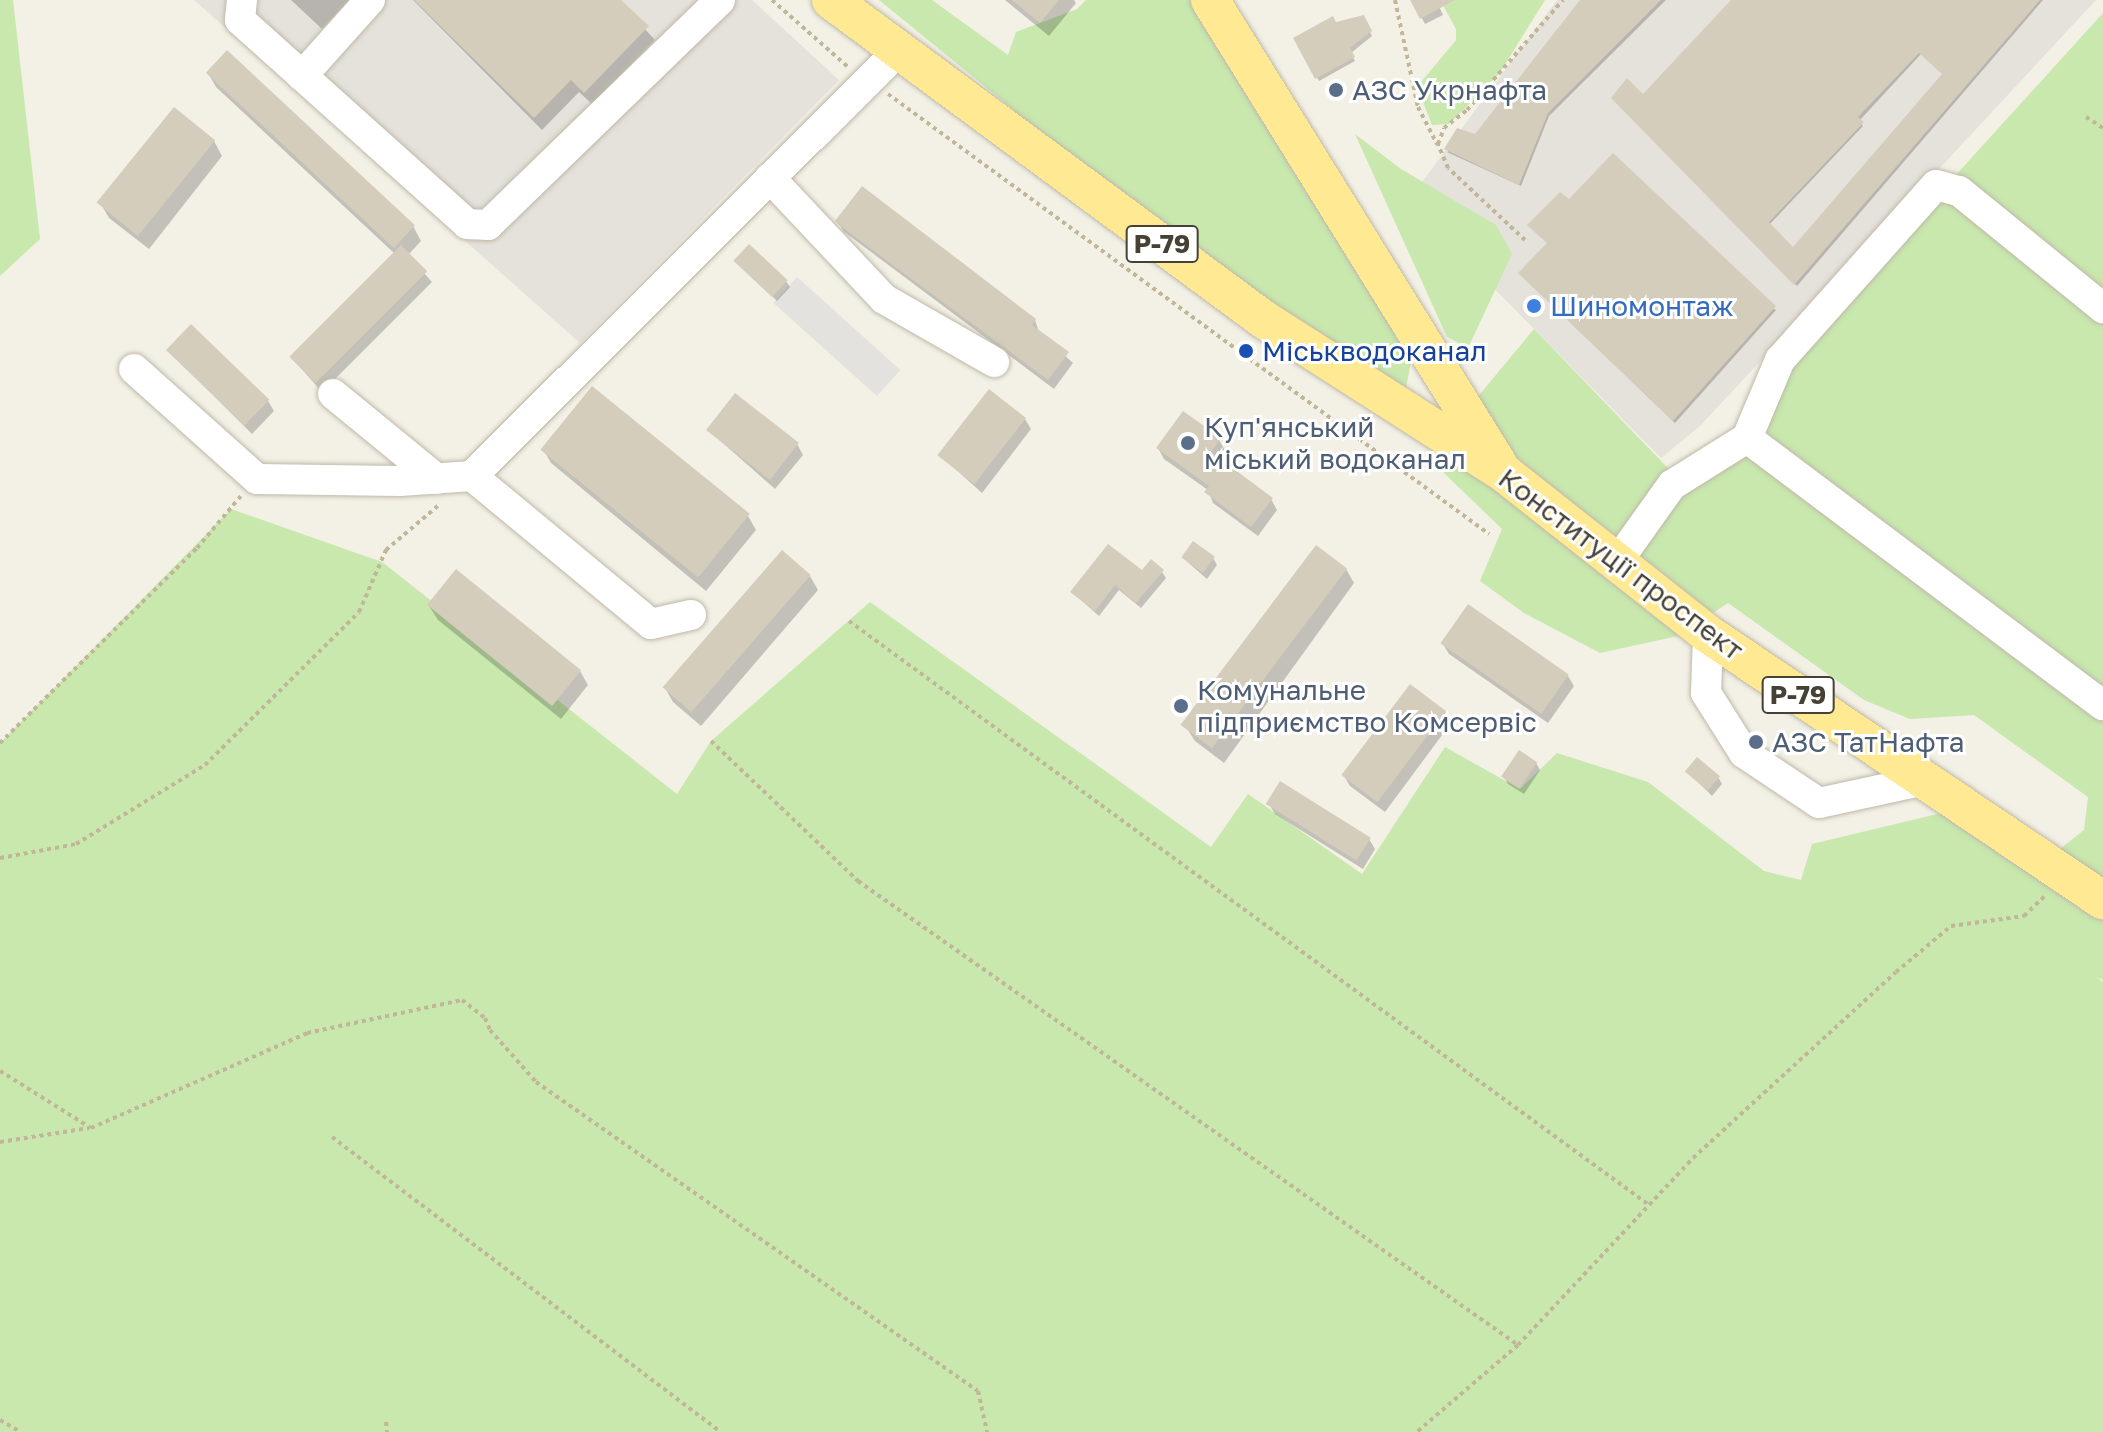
<!DOCTYPE html>
<meta charset="utf-8">
<style>
body{margin:0}
#map{position:relative;width:2103px;height:1432px;overflow:hidden;background:#f3f0e6;font-family:"Golos Text",sans-serif}
div>[style]{position:absolute}
.industrial>*{inset:0;background:#e5e1db}
.green>*{inset:0;background:#c8e8ae}
.parking>*{inset:0;background:#e4e2de;transform-origin:0 0}
.shadow>*{inset:0;background:#0003}
.building>*{inset:0;background:#d5cdbb;transform-origin:0 0}
.path>*{height:4px;margin-top:-2px;transform-origin:0;background:repeating-linear-gradient(90deg,#c1b699 0 4px,transparent 0 8px)}
.roads{filter:drop-shadow(0 0 2px #bfb9a8) drop-shadow(0 0 2px #bfb9a8)}
.minor>*{height:30px;margin:-15px;padding:0 15px;transform-origin:15px;border-radius:15px;background:#fff}
.major>*{height:38px;margin:-19px;padding:0 19px;transform-origin:19px;border-radius:19px;background:#ffea93}
.dots>*{width:22px;height:22px;translate:-50% -50%;box-sizing:border-box;border:4px solid #fff;border-radius:50%}
span{translate:-50% -50%;white-space:nowrap;text-align:center;line-height:1.15;-webkit-text-stroke:6px #fff;paint-order:stroke}
.shield-label span{padding:2px 6px;background:#fff;border:2px solid;border-radius:6px;-webkit-text-stroke-width:0}
.shield-label{font-size:26px;color:#464135;font-weight:700}
.service-label{font-size:28px;color:#4e5e75}
.left{translate:0 -50%;text-align:left}
.shop-label{font-size:28px;color:#366cbe}
.transit-label{font-size:28px;color:#164399}
.street-label{font-size:28px;color:#464135}
</style>
<div id="map">
<div class="industrial">
<i style="clip-path:polygon(194px 0,752px 0,839px 80px,580px 343px)"></i>
<i style="clip-path:polygon(1557px 0,2096px 0,1700px 426px,1661px 458px,1408px 201px)"></i>
</div>
<div class="green">
<i style="clip-path:polygon(0 0,13px 0,40px 239px,0 276px)"></i>
<i style="clip-path:polygon(879px 0,932px 0,1008px 55px,1016px 32px,1077px 9px,1086px 0,1203px 0,1412px 356px,1406px 388px,1094px 190px,1010px 107px)"></i>
<i style="clip-path:polygon(1440px 0,1545px 0,1499px 74px,1449px 124px,1432px 125px,1417px 87px,1456px 40px,1456px 29px)"></i>
<i style="clip-path:polygon(2103px 13px,2103px 980px,2096px 977px,2103px 982px,2103px 1432px,0 1432px,0 743px,231px 509px,382px 562px,677px 794px,711px 741px,870px 602px,1211px 847px,1248px 794px,1362px 874px,1445px 747px,1520px 789px,1557px 753px,1648px 782px,1764px 871px,1801px 880px,1812px 844px,1983px 803px,2051px 856px,2084px 830px,2088px 797px,1974px 715px,1910px 719px,1864px 700px,1728px 603px,1678px 636px,1600px 653px,1524px 613px,1480px 581px,1502px 529px,1444px 473px,1436px 447px,1534px 329px,1690px 491px,1914px 221px)"></i>
<i style="clip-path:polygon(1355px 134px,1401px 169px,1496px 225px,1512px 254px,1468px 348px,1447px 337px)"></i>
</div>
<div class="parking">
<i style="left:797px;top:277px;width:139px;height:35px;rotate:42deg"></i>
</div>
<div class="shadow">
<i style="clip-path:polygon(291px 0,349px 0,322px 29px)"></i>
<i style="clip-path:polygon(413px 0,618px 0,655px 40px,592px 104px,579px 92px,542px 130px)"></i>
<i style="clip-path:polygon(1005px 0,1074px 0,1076px 3px,1049px 36px)"></i>
<i style="clip-path:polygon(1412px 0,1436px 0,1443px 15px,1425px 24px)"></i>
<i style="clip-path:polygon(1584px 0,1666px 0,1549px 116px,1521px 186px,1447px 152px,1476px 137px)"></i>
<i style="clip-path:polygon(evenodd,1734px 0,2043px 0,1797px 286px,1615px 100px,1643px 97px,1734px 0,1921px 54px,1944px 75px,1794px 250px,1769px 225px,1863px 126px,1859px 121px,1921px 54px)"></i>
<i style="clip-path:polygon(1363px 17px,1372px 36px,1351px 53px,1355px 61px,1319px 81px,1296px 38px)"></i>
<i style="clip-path:polygon(208px 73px,413px 226px,421px 241px,408px 255px,432px 282px,322px 392px,292px 358px,395px 254px,216px 87px)"></i>
<i style="clip-path:polygon(214px 141px,222px 156px,149px 249px,109px 218px,101px 204px)"></i>
<i style="clip-path:polygon(1569px 202px,1776px 310px,1675px 423px,1522px 276px,1549px 244px)"></i>
<i style="clip-path:polygon(838px 221px,1035px 320px,1039px 332px,1073px 363px,1054px 389px,843px 231px)"></i>
<i style="clip-path:polygon(737px 261px,786px 281px,790px 287px,777px 301px)"></i>
<i style="clip-path:polygon(169px 351px,268px 401px,274px 411px,252px 434px)"></i>
<i style="clip-path:polygon(1025px 419px,1031px 429px,982px 493px,941px 456px)"></i>
<i style="clip-path:polygon(708px 430px,797px 444px,803px 455px,775px 489px)"></i>
<i style="clip-path:polygon(1219px 440px,1225px 450px,1218px 460px,1271px 499px,1277px 510px,1258px 536px,1213px 503px,1208px 490px,1164px 459px,1158px 448px)"></i>
<i style="clip-path:polygon(543px 449px,748px 516px,756px 530px,706px 591px,551px 463px)"></i>
<i style="clip-path:polygon(1183px 558px,1213px 558px,1217px 565px,1207px 579px)"></i>
<i style="clip-path:polygon(1346px 569px,1354px 583px,1224px 763px,1195px 741px,1186px 727px)"></i>
<i style="clip-path:polygon(1162px 572px,1166px 578px,1141px 608px,1119px 590px,1099px 616px,1072px 592px)"></i>
<i style="clip-path:polygon(810px 576px,818px 590px,701px 726px,673px 702px,665px 688px)"></i>
<i style="clip-path:polygon(429px 606px,580px 671px,588px 685px,561px 719px,438px 620px)"></i>
<i style="clip-path:polygon(1443px 644px,1568px 676px,1574px 686px,1548px 723px,1449px 654px)"></i>
<i style="clip-path:polygon(1445px 712px,1451px 723px,1385px 812px,1350px 786px,1344px 776px)"></i>
<i style="clip-path:polygon(1536px 763px,1540px 770px,1524px 794px,1508px 784px,1504px 777px)"></i>
<i style="clip-path:polygon(1688px 772px,1718px 777px,1722px 784px,1712px 796px)"></i>
<i style="clip-path:polygon(1269px 804px,1369px 839px,1375px 849px,1363px 869px,1275px 814px)"></i>
</div>
<div class="building">
<i style="clip-path:polygon(414px 0,621px 0,649px 26px,584px 93px,571px 80px,534px 118px)"></i>
<i style="clip-path:polygon(1012px 0,1059px 0,1040px 23px)"></i>
<i style="clip-path:polygon(1410px 0,1455px 0,1420px 19px)"></i>
<i style="clip-path:polygon(1580px 0,1661px 0,1548px 113px,1519px 185px,1444px 149px,1457px 128px,1475px 134px)"></i>
<i style="clip-path:polygon(evenodd,1731px 0,2040px 0,1794px 285px,1611px 98px,1627px 78px,1643px 94px,1731px 0,1919px 53px,1942px 74px,1793px 247px,1769px 222px,1864px 122px,1858px 117px,1919px 53px)"></i>
<i style="clip-path:polygon(1364px 15px,1372px 31px,1350px 48px,1355px 57px,1315px 79px,1293px 38px,1333px 16px,1336px 22px)"></i>
<i style="left:227px;top:50px;width:257px;height:31px;rotate:43deg"></i>
<i style="left:174px;top:107px;width:53px;height:123px;rotate:39deg"></i>
<i style="clip-path:polygon(1613px 153px,1776px 306px,1673px 421px,1518px 273px,1547px 243px,1527px 225px,1560px 192px,1569px 199px)"></i>
<i style="clip-path:polygon(862px 186px,1036px 319px,1032px 325px,1069px 352px,1048px 380px,839px 225px,835px 221px)"></i>
<i style="left:749px;top:244px;width:53px;height:23px;rotate:43deg"></i>
<i style="left:401px;top:245px;width:37px;height:158px;rotate:45deg"></i>
<i style="left:191px;top:324px;width:109px;height:36px;rotate:44deg"></i>
<i style="left:592px;top:386px;width:203px;height:82px;rotate:39deg"></i>
<i style="left:989px;top:389px;width:47px;height:84px;rotate:38deg"></i>
<i style="left:735px;top:393px;width:81px;height:47px;rotate:38deg"></i>
<i style="clip-path:polygon(1183px 411px,1221px 438px,1211px 452px,1273px 498px,1251px 527px,1204px 492px,1209px 486px,1156px 448px)"></i>
<i style="left:1193px;top:541px;width:27px;height:20px;rotate:36deg"></i>
<i style="clip-path:polygon(1108px 544px,1142px 570px,1151px 559px,1164px 570px,1136px 603px,1115px 585px,1095px 611px,1070px 592px)"></i>
<i style="left:1316px;top:545px;width:39px;height:225px;rotate:37deg"></i>
<i style="left:782px;top:550px;width:38px;height:182px;rotate:41deg"></i>
<i style="left:456px;top:569px;width:161px;height:46px;rotate:39deg"></i>
<i style="left:1468px;top:604px;width:123px;height:48px;rotate:35deg"></i>
<i style="left:1410px;top:684px;width:45px;height:114px;rotate:37deg"></i>
<i style="left:1519px;top:750px;width:22px;height:32px;rotate:34deg"></i>
<i style="left:1697px;top:757px;width:30px;height:19px;rotate:40deg"></i>
<i style="left:1280px;top:781px;width:107px;height:27px;rotate:32deg"></i>
</div>
<div class="path">
<i style="left:772px;top:0;width:101px;rotate:41.4deg"></i>
<i style="left:1395px;top:0;width:109px;rotate:77.9deg"></i>
<i style="left:1418px;top:107px;width:42px;rotate:62.8deg"></i>
<i style="left:888px;top:94px;width:745px;rotate:36.21deg"></i>
<i style="left:2086px;top:117px;width:20px;rotate:33deg"></i>
<i style="left:1525px;top:240px;width:105px;rotate:-136.9deg"></i>
<i style="left:1448px;top:168px;width:26px;rotate:-113deg"></i>
<i style="left:1438px;top:144px;width:17px;rotate:-69deg"></i>
<i style="left:1444px;top:128px;width:29px;rotate:-38deg"></i>
<i style="left:1467px;top:110px;width:146px;rotate:-48.9deg"></i>
<i style="left:849px;top:621px;width:990px;rotate:36.13deg"></i>
<i style="left:711px;top:741px;width:203px;rotate:43.6deg"></i>
<i style="left:858px;top:881px;width:807px;rotate:35.11deg"></i>
<i style="left:1518px;top:1345px;width:133px;rotate:139.3deg"></i>
<i style="left:0;top:743px;width:277px;rotate:-44.7deg"></i>
<i style="left:197px;top:548px;width:68px;rotate:-49.8deg"></i>
<i style="left:0;top:858px;width:77px;rotate:-10.4deg"></i>
<i style="left:76px;top:844px;width:151px;rotate:-31.5deg"></i>
<i style="left:205px;top:765px;width:217px;rotate:-44.8deg"></i>
<i style="left:359px;top:612px;width:68px;rotate:-66.5deg"></i>
<i style="left:386px;top:550px;width:71px;rotate:-40.4deg"></i>
<i style="left:0;top:1071px;width:107px;rotate:32.1deg"></i>
<i style="left:91px;top:1128px;width:236px;rotate:-23.7deg"></i>
<i style="left:307px;top:1033px;width:158px;rotate:-12deg"></i>
<i style="left:462px;top:1000px;width:29px;rotate:38deg"></i>
<i style="left:485px;top:1018px;width:13px;rotate:67deg"></i>
<i style="left:490px;top:1030px;width:69px;rotate:48.5deg"></i>
<i style="left:536px;top:1082px;width:539px;rotate:34.96deg"></i>
<i style="left:978px;top:1391px;width:42px;rotate:77.6deg"></i>
<i style="left:332px;top:1137px;width:487px;rotate:37.2deg"></i>
<i style="left:0;top:1142px;width:90px;rotate:-8.9deg"></i>
<i style="left:1518px;top:1345px;width:256px;rotate:-46.9deg"></i>
<i style="left:1693px;top:1158px;width:275px;rotate:-42.5deg"></i>
<i style="left:1896px;top:972px;width:72px;rotate:-39.9deg"></i>
<i style="left:1951px;top:926px;width:74px;rotate:-7.8deg"></i>
<i style="left:2024px;top:916px;width:29px;rotate:-44deg"></i>
<i style="left:0;top:1420px;width:24px;rotate:30deg"></i>
<i style="left:386px;top:1422px;width:10px;rotate:84deg"></i>
</div>
<div class="roads">
<div class="minor">
<i style="left:242px;top:0;width:20px;rotate:96deg"></i>
<i style="left:240px;top:20px;width:305px;rotate:41.9deg"></i>
<i style="left:467px;top:224px;width:21px;rotate:3deg"></i>
<i style="left:488px;top:225px;width:323px;rotate:-44.1deg"></i>
<i style="left:302px;top:76px;width:102px;rotate:-48.2deg"></i>
<i style="left:770px;top:178px;width:166px;rotate:46.7deg"></i>
<i style="left:884px;top:299px;width:127px;rotate:29.8deg"></i>
<i style="left:134px;top:369px;width:165px;rotate:41.8deg"></i>
<i style="left:257px;top:479px;width:143px;rotate:0.8deg"></i>
<i style="left:400px;top:481px;width:72px;rotate:-4deg"></i>
<i style="left:472px;top:476px;width:600px;rotate:-44.93deg"></i>
<i style="left:333px;top:394px;width:134px;rotate:39.3deg"></i>
<i style="left:1747px;top:438px;width:445px;rotate:36.9deg"></i>
<i style="left:472px;top:476px;width:232px;rotate:39.6deg"></i>
<i style="left:651px;top:624px;width:41px;rotate:-12.7deg"></i>
<i style="left:1617px;top:562px;width:95px;rotate:-54.5deg"></i>
<i style="left:1672px;top:485px;width:89px;rotate:-32.1deg"></i>
<i style="left:1747px;top:438px;width:85px;rotate:-67.1deg"></i>
<i style="left:1780px;top:360px;width:234px;rotate:-48.3deg"></i>
<i style="left:1936px;top:185px;width:24px;rotate:15deg"></i>
<i style="left:1959px;top:191px;width:186px;rotate:39.1deg"></i>
<i style="left:1708px;top:634px;width:59px;rotate:91.9deg"></i>
<i style="left:1706px;top:693px;width:71px;rotate:57.7deg"></i>
<i style="left:1744px;top:753px;width:90px;rotate:33.7deg"></i>
<i style="left:1819px;top:803px;width:108px;rotate:-12.2deg"></i>
</div>
<div class="major">
<i style="left:831px;top:0;width:537px;rotate:36.44deg"></i>
<i style="left:1263px;top:319px;width:286px;rotate:32.6deg"></i>
<i style="left:1504px;top:473px;width:260px;rotate:38.3deg"></i>
<i style="left:1708px;top:634px;width:476px;rotate:34deg"></i>
<i style="left:1210px;top:0;width:546px;rotate:58.17deg"></i>
</div>
</div>
<div class="dots">
<i style="left:1336px;top:90px;background:#5c6f8a"></i>
<i style="left:1534px;top:306px;background:#3f7fe0"></i>
<i style="left:1246px;top:351px;background:#1a4fb4"></i>
<i style="left:1188px;top:443px;background:#5c6f8a"></i>
<i style="left:1181px;top:706px;background:#5c6f8a"></i>
<i style="left:1756px;top:742px;background:#5c6f8a"></i>
</div>
<div class="shield-label">
<span style="left:1162px;top:244px">Р-79</span>
<span style="left:1798px;top:695px">Р-79</span>
</div>
<div class="service-label">
<span class="left" style="left:1352px;top:90px">АЗС Укрнафта</span>
<span class="left" style="left:1204px;top:443px">Куп'янський<br>міський водоканал</span>
<span class="left" style="left:1197px;top:706px">Комунальне<br>пiдприємство Комсервiс</span>
<span class="left" style="left:1772px;top:742px">АЗС ТатНафта</span>
</div>
<div class="shop-label">
<span class="left" style="left:1550px;top:306px">Шиномонтаж</span>
</div>
<div class="transit-label">
<span class="left" style="left:1262px;top:351px">Міськводоканал</span>
</div>
<div class="street-label">
<span style="left:1621px;top:564px;rotate:37deg">Конституції проспект</span>
</div>
</div>
